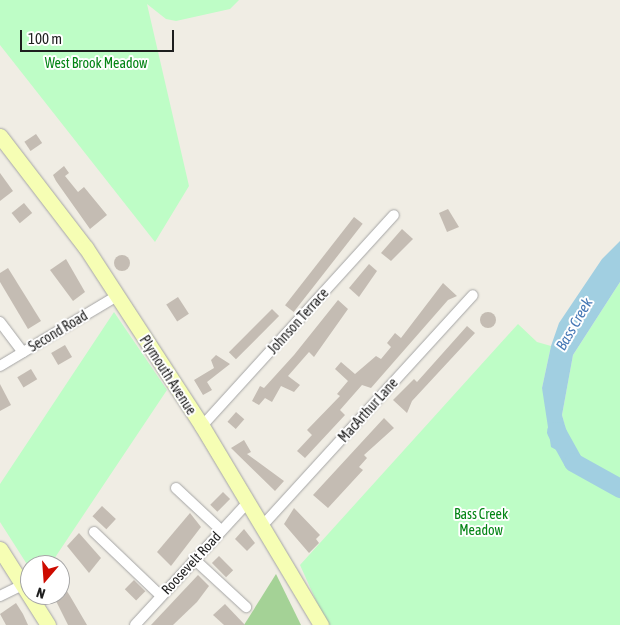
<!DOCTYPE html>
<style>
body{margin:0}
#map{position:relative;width:620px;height:625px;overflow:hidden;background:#f0ede4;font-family:"Asap Condensed",sans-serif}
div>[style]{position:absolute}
.forest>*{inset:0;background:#a4d296}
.park>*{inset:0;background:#befdc6}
.water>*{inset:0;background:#a1cfe1}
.river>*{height:19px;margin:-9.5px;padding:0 9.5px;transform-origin:9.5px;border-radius:9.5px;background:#a1cfe1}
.building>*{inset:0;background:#c4bcb3;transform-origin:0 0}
.round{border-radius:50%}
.roads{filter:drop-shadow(0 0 1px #a5a5a5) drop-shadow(0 0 1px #a5a5a5)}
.street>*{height:10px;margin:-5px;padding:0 5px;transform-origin:5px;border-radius:5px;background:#fff}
.secondary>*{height:15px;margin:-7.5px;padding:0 7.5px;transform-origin:7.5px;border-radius:7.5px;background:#f6feb4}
span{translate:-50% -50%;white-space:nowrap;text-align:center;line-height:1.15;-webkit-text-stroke:4px #fff;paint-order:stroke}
.park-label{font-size:14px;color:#048515}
.street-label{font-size:14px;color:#1e1e1e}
.water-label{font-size:15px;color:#4477b5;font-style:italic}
.north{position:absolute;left:20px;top:555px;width:50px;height:50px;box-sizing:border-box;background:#fff;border:1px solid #a5a5a5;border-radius:50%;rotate:198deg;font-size:14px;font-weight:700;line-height:20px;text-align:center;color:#1e1e1e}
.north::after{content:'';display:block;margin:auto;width:18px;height:22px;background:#cd0b00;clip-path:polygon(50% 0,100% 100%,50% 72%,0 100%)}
.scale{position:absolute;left:20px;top:30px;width:154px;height:22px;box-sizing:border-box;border:2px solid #1e1e1e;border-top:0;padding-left:6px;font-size:15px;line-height:18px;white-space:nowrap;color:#1e1e1e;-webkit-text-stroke:4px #fff;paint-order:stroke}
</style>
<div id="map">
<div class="forest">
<i style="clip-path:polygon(276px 574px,301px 625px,244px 625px)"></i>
</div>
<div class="park">
<i style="clip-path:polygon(0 0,239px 0,230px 9px,176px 21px,166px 19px,147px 4px,189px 186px,155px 242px,0 45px)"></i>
<i style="clip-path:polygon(620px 282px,620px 625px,327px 625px,300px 565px,518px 324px,537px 342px,551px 346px,542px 388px,571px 450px,562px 415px,573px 355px)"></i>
<i style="clip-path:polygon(114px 312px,167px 390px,50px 565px,30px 565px,30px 569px,0 522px,0 484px)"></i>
</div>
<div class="water">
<i style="clip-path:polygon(620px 241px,620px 282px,573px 355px,562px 415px,572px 450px,560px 452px,551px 447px,542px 388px,551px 346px,559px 323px,602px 259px)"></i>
</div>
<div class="river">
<i style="left:556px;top:431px;width:35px;rotate:61deg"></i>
<i style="left:573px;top:462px;width:54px;rotate:29deg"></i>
</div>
<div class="building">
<i style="left:36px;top:134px;width:11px;height:14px;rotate:56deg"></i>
<i style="clip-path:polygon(64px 166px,69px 173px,65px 176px,78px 192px,84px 187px,107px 215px,90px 229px,56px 181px,53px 175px)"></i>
<i style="clip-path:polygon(0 173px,13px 191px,0 201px)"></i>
<i style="left:24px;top:203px;width:13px;height:16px;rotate:51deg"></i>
<i style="clip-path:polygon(448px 209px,459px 227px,447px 232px,439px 213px)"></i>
<i style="left:354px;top:217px;width:11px;height:112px;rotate:38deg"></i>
<i style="clip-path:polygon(402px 229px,413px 239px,391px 261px,381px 253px)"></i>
<i class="round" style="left:114px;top:255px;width:16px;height:16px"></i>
<i style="clip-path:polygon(66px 259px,85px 292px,73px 301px,50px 270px)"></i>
<i style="clip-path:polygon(369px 264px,377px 271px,359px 297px,349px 288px)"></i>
<i style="clip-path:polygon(8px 268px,41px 321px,28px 329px,0 282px,0 273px)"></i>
<i style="clip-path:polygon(443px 283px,457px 296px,448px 300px,371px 388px,362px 385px,340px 410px,345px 415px,305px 458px,297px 451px,312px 435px,307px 430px,340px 396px,337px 394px,348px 381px,335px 369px,341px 362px,355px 374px,376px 356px,381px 359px,391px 347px,387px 343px,395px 333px,401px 338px)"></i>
<i style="left:178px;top:297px;width:20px;height:14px;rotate:57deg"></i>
<i style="clip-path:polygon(338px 300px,348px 309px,314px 357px,309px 352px,288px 376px,300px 385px,294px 392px,281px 386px,272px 402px,265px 398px,259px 405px,252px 401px,260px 386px,264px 388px,294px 355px)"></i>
<i style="left:272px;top:309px;width:10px;height:61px;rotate:45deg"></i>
<i class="round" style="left:480px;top:312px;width:16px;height:16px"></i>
<i style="clip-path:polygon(467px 326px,475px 333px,412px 401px,407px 413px,393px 400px,414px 379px,417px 382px)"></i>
<i style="left:65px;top:345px;width:14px;height:16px;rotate:60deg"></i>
<i style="clip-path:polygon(216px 355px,230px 364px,207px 382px,212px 390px,203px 395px,194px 380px,214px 368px,211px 360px)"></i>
<i style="left:31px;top:369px;width:12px;height:16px;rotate:59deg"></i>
<i style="clip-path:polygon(0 384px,11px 405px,0 411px)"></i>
<i style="left:236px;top:412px;width:11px;height:13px;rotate:41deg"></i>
<i style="clip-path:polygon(384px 418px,394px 428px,364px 455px,367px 458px,359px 467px,363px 470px,328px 508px,313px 495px)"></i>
<i style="clip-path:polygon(244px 440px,251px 452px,247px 454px,284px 481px,275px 491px,231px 448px)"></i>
<i style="left:223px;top:492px;width:10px;height:18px;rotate:45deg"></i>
<i style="left:102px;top:506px;width:19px;height:14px;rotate:43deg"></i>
<i style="clip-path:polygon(294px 508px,320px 535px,316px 539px,319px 543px,309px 553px,284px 524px)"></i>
<i style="clip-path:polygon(190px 513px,201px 527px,171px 566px,157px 552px)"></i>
<i style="clip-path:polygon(244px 529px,255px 543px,247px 551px,235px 539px)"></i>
<i style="clip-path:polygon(79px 533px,101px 558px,89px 573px,67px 546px)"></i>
<i style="left:219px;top:556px;width:20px;height:10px;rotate:45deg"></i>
<i style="clip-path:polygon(198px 575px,209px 586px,197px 602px,173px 625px,151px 625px)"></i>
<i style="clip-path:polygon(60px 580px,70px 596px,87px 625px,68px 625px,53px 595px,60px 595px)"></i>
<i style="left:134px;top:580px;width:16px;height:13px;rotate:45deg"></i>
<i style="clip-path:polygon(16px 603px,23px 614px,28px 625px,6px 625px,0 614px)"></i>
<i style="clip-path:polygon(225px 604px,245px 625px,224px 625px,213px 615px)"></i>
</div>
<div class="roads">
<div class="street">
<i style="left:0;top:322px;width:38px;rotate:53deg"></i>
<i style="left:0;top:366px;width:136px;rotate:-30.9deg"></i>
<i style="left:202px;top:426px;width:285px;rotate:-47.7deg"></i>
<i style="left:176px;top:488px;width:62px;rotate:43deg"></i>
<i style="left:263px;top:525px;width:311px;rotate:-47.6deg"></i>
<i style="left:94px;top:532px;width:93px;rotate:43.7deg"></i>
<i style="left:194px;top:559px;width:71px;rotate:42.7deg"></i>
<i style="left:0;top:596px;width:25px;rotate:-26deg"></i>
<i style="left:135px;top:625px;width:168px;rotate:-47.4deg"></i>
</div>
<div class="secondary">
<i style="left:0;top:136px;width:141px;rotate:52.5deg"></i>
<i style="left:86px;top:248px;width:212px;rotate:56.9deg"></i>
<i style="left:202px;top:426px;width:232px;rotate:59.1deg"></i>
<i style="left:0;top:549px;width:90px;rotate:57.7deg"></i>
</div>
</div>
<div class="park-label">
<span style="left:96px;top:63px">West Brook Meadow</span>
<span style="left:481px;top:522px">Bass Creek<br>Meadow</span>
</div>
<div class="street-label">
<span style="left:298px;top:321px;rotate:-48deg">Johnson Terrace</span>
<span style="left:58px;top:331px;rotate:-31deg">Second Road</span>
<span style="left:168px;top:375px;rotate:57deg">Plymouth Avenue</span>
<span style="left:368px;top:410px;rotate:-48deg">MacArthur Lane</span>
<span style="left:191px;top:563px;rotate:-47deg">Roosevelt Road</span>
</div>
<div class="water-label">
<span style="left:574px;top:324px;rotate:-60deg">Bass Creek</span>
</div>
<div class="north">N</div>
<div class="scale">100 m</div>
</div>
